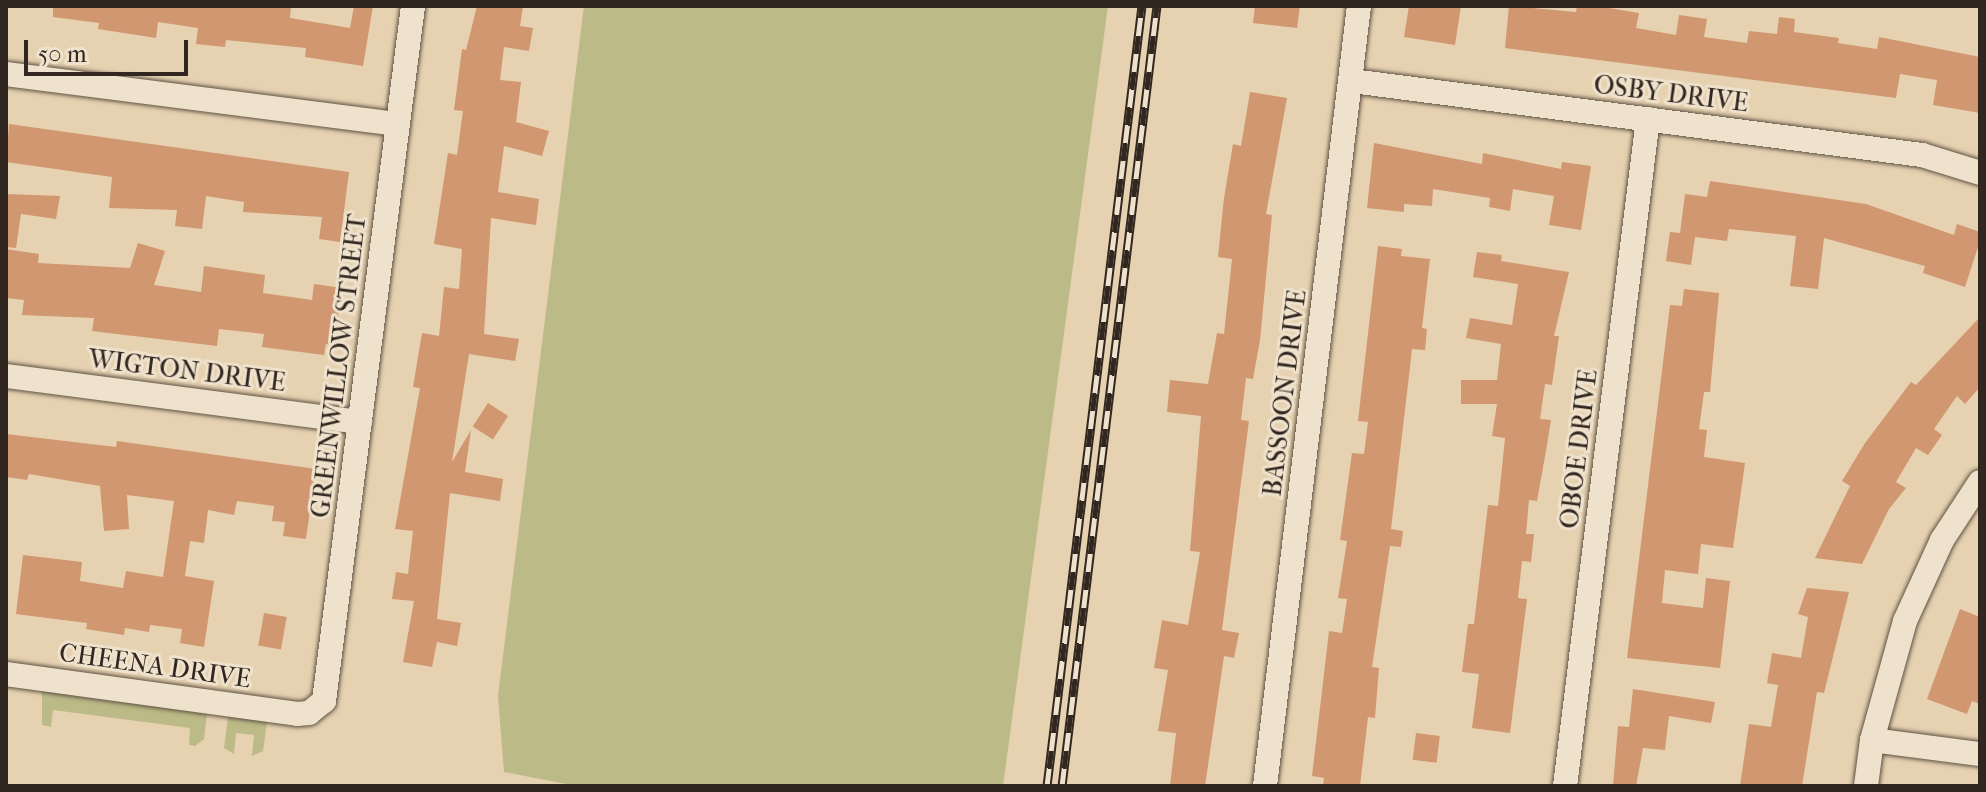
<!DOCTYPE html>
<style>
body{margin:0}
#map{position:relative;width:1986px;height:792px;overflow:hidden;background:#e6d2b1;font-family:"IM FELL French Canon",serif}
div>[style]{position:absolute}
.green>*{inset:0;background:#bcba87}
.building>*{inset:0;background:#d09770;transform-origin:0 0}
.roads{filter:drop-shadow(0 0 2px #5f5244) drop-shadow(0 0 2px #5f5244)}
.street>*{height:24px;margin:-12px;padding:0 12px;transform-origin:12px;border-radius:12px;background:#efe2cc}
.rail>*{height:9px;margin-top:-4.5px;transform-origin:0;background:repeating-linear-gradient(90deg,#efe2cc 0 18px,#322720 0 36px);box-sizing:border-box;border-block:2px solid #322720}
span{translate:-50% -50%;white-space:nowrap;text-align:center;line-height:1.15;-webkit-text-stroke:6px #efe2cc;paint-order:stroke}
.street-label{font-size:26px;color:#322720}
.frame{position:absolute;inset:0;border:8px solid #322720;pointer-events:none}
.scale{position:absolute;left:24px;top:40px;width:164px;height:36px;box-sizing:border-box;border:4px solid #322720;border-top:0;padding-left:10px;font-size:24px;line-height:28px;white-space:nowrap;color:#322720;-webkit-text-stroke:6px #efe2cc;paint-order:stroke}
</style>
<div id="map">
<div class="green">
<i style="clip-path:polygon(584px 6px,1108px 6px,1003px 786px,577px 786px,504px 772px,498px 696px)"></i>
<i style="clip-path:polygon(42px 690px,207px 714px,204px 739px,195px 746px,189px 745px,190px 728px,53px 710px,51px 727px,42px 725px)"></i>
<i style="clip-path:polygon(228px 717px,267px 722px,263px 751px,252px 756px,254px 735px,236px 733px,234px 754px,224px 748px)"></i>
</div>
<div class="building">
<i style="clip-path:polygon(53px 6px,291px 6px,290px 18px,350px 28px,354px 6px,373px 6px,363px 66px,305px 57px,306px 48px,226px 40px,225px 47px,196px 44px,198px 28px,158px 22px,156px 38px,98px 29px,99px 23px,53px 17px)"></i>
<i style="clip-path:polygon(477px 6px,523px 6px,520px 26px,533px 28px,529px 51px,504px 47px,500px 80px,521px 82px,516px 122px,549px 131px,542px 156px,504px 146px,498px 192px,539px 199px,536px 225px,491px 218px,484px 334px,519px 339px,515px 361px,469px 354px,452px 462px,471px 430px,465px 472px,503px 479px,500px 501px,450px 493px,437px 619px,461px 623px,457px 646px,437px 642px,432px 667px,403px 662px,414px 601px,392px 599px,396px 572px,408px 574px,413px 531px,395px 529px,420px 388px,413px 387px,422px 333px,439px 336px,444px 287px,459px 289px,462px 249px,434px 244px,448px 153px,457px 155px,463px 111px,454px 110px,462px 49px,466px 50px)"></i>
<i style="clip-path:polygon(1255px 6px,1300px 6px,1297px 28px,1253px 23px)"></i>
<i style="clip-path:polygon(1409px 6px,1461px 6px,1455px 45px,1404px 37px)"></i>
<i style="clip-path:polygon(1509px 6px,1576px 12px,1577px 6px,1597px 6px,1639px 13px,1636px 28px,1676px 35px,1679px 15px,1707px 19px,1704px 37px,1747px 43px,1749px 31px,1777px 34px,1779px 17px,1795px 19px,1794px 32px,1839px 38px,1838px 43px,1877px 49px,1879px 37px,1980px 57px,1980px 113px,1933px 105px,1937px 80px,1900px 74px,1896px 98px,1505px 48px)"></i>
<i style="clip-path:polygon(1250px 92px,1287px 98px,1266px 214px,1272px 215px,1260px 340px,1253px 379px,1246px 378px,1241px 420px,1249px 421px,1222px 630px,1239px 633px,1234px 658px,1224px 656px,1205px 786px,1170px 786px,1176px 733px,1158px 731px,1168px 670px,1154px 668px,1162px 620px,1188px 625px,1200px 552px,1190px 551px,1201px 416px,1167px 412px,1170px 380px,1208px 384px,1217px 333px,1224px 334px,1232px 259px,1218px 257px,1224px 198px,1233px 144px,1241px 146px)"></i>
<i style="clip-path:polygon(9px 124px,349px 172px,340px 242px,319px 239px,322px 217px,243px 212px,244px 202px,206px 196px,202px 229px,175px 226px,177px 210px,109px 208px,112px 177px,6px 162px)"></i>
<i style="clip-path:polygon(1374px 143px,1482px 164px,1483px 153px,1561px 169px,1562px 162px,1591px 166px,1581px 230px,1549px 225px,1554px 196px,1513px 189px,1510px 211px,1489px 207px,1490px 198px,1433px 189px,1432px 206px,1404px 204px,1404px 212px,1367px 208px)"></i>
<i style="clip-path:polygon(1710px 181px,1866px 204px,1954px 235px,1957px 224px,1980px 232px,1980px 241px,1965px 287px,1923px 273px,1925px 266px,1824px 238px,1818px 289px,1790px 286px,1796px 236px,1729px 229px,1727px 241px,1695px 237px,1691px 265px,1666px 261px,1670px 232px,1680px 233px,1685px 194px,1707px 197px)"></i>
<i style="clip-path:polygon(6px 194px,60px 196px,56px 219px,21px 214px,16px 248px,6px 247px)"></i>
<i style="clip-path:polygon(138px 243px,165px 251px,154px 285px,201px 292px,204px 266px,265px 275px,263px 293px,312px 300px,314px 284px,342px 288px,334px 345px,326px 344px,324px 355px,262px 347px,264px 334px,219px 329px,217px 346px,92px 331px,94px 318px,22px 315px,24px 300px,6px 298px,6px 249px,39px 254px,38px 263px,130px 268px)"></i>
<i style="clip-path:polygon(1378px 246px,1402px 249px,1401px 256px,1430px 259px,1422px 328px,1427px 329px,1425px 350px,1412px 349px,1410px 367px,1391px 529px,1403px 531px,1401px 547px,1390px 546px,1372px 667px,1379px 668px,1375px 718px,1368px 717px,1360px 786px,1323px 786px,1324px 778px,1312px 776px,1329px 631px,1342px 633px,1347px 599px,1338px 598px,1347px 541px,1340px 540px,1352px 453px,1364px 454px,1368px 422px,1358px 421px)"></i>
<i style="clip-path:polygon(1477px 252px,1502px 255px,1501px 261px,1569px 272px,1554px 336px,1559px 336px,1552px 385px,1545px 384px,1540px 419px,1551px 420px,1547px 445px,1537px 501px,1529px 500px,1526px 534px,1534px 534px,1531px 562px,1522px 561px,1518px 598px,1527px 599px,1510px 733px,1472px 728px,1479px 674px,1462px 672px,1468px 624px,1474px 624px,1488px 505px,1498px 506px,1505px 438px,1492px 436px,1497px 404px,1461px 404px,1461px 380px,1497px 380px,1501px 344px,1466px 338px,1470px 318px,1512px 325px,1518px 284px,1473px 277px)"></i>
<i style="clip-path:polygon(1684px 289px,1719px 293px,1710px 392px,1704px 392px,1699px 429px,1707px 430px,1704px 457px,1745px 463px,1733px 548px,1701px 544px,1698px 574px,1665px 570px,1662px 603px,1703px 608px,1706px 578px,1730px 581px,1720px 668px,1627px 658px,1670px 305px,1682px 306px)"></i>
<i style="clip-path:polygon(1980px 317px,1980px 387px,1965px 404px,1957px 396px,1934px 429px,1942px 435px,1928px 455px,1916px 448px,1896px 482px,1906px 488px,1889px 509px,1862px 564px,1815px 558px,1850px 486px,1842px 481px,1865px 443px,1911px 382px,1916px 385px)"></i>
<i style="left:488px;top:403px;width:24px;height:28px;rotate:33deg"></i>
<i style="clip-path:polygon(6px 434px,116px 447px,117px 441px,316px 469px,306px 539px,283px 536px,285px 522px,272px 521px,274px 506px,237px 501px,234px 515px,208px 510px,204px 543px,190px 541px,185px 576px,214px 581px,204px 647px,180px 643px,182px 629px,150px 625px,149px 632px,125px 628px,124px 635px,86px 629px,87px 623px,16px 614px,23px 555px,82px 562px,80px 581px,123px 588px,126px 571px,163px 577px,174px 501px,127px 495px,129px 529px,104px 531px,100px 486px,29px 474px,27px 480px,6px 477px)"></i>
<i style="clip-path:polygon(1807px 588px,1849px 592px,1824px 693px,1817px 692px,1802px 786px,1740px 786px,1749px 724px,1771px 727px,1778px 685px,1767px 683px,1772px 653px,1801px 658px,1808px 617px,1798px 614px)"></i>
<i style="clip-path:polygon(1960px 609px,1980px 617px,1980px 704px,1972px 701px,1967px 714px,1927px 699px)"></i>
<i style="left:264px;top:613px;width:23px;height:33px;rotate:10deg"></i>
<i style="clip-path:polygon(1633px 689px,1715px 702px,1711px 723px,1669px 716px,1665px 750px,1643px 748px,1636px 786px,1613px 786px,1618px 726px,1629px 727px)"></i>
<i style="left:1416px;top:733px;width:24px;height:27px;rotate:7deg"></i>
</div>
<div class="roads">
<div class="street">
<i style="left:6px;top:74px;width:395px;rotate:7.3deg"></i>
<i style="left:1352px;top:81px;width:575px;rotate:7.4deg"></i>
<i style="left:1922px;top:155px;width:61px;rotate:17.2deg"></i>
<i style="left:6px;top:376px;width:357px;rotate:7.4deg"></i>
<i style="left:6px;top:674px;width:294px;rotate:7.8deg"></i>
<i style="left:297px;top:714px;width:12px;rotate:-5deg"></i>
<i style="left:309px;top:713px;width:19px;rotate:-39deg"></i>
<i style="left:324px;top:701px;width:701px;rotate:-82.7deg"></i>
<i style="left:1872px;top:740px;width:109px;rotate:7.4deg"></i>
<i style="left:1265px;top:786px;width:786px;rotate:-83.13deg"></i>
<i style="left:1565px;top:786px;width:672px;rotate:-82.91deg"></i>
<i style="left:1866px;top:786px;width:46px;rotate:-82.6deg"></i>
<i style="left:1872px;top:740px;width:123px;rotate:-74.5deg"></i>
<i style="left:1905px;top:621px;width:89px;rotate:-65.4deg"></i>
<i style="left:1942px;top:540px;width:69px;rotate:-56.8deg"></i>
</div>
</div>
<div class="rail">
<i style="left:1047px;top:786px;width:786px;rotate:-83.06deg"></i>
<i style="left:1062px;top:786px;width:786px;rotate:-83.06deg"></i>
</div>
<div class="street-label">
<span style="left:1671px;top:94px;rotate:7deg">OSBY DRIVE</span>
<span style="left:339px;top:366px;rotate:-83deg">GREENWILLOW STREET</span>
<span style="left:187px;top:371px;rotate:7deg">WIGTON DRIVE</span>
<span style="left:1285px;top:393px;rotate:-83deg">BASSOON DRIVE</span>
<span style="left:1579px;top:449px;rotate:-83deg">OBOE DRIVE</span>
<span style="left:155px;top:666px;rotate:8deg">CHEENA DRIVE</span>
</div>
<div class="frame"></div>
<div class="scale">50 m</div>
</div>
